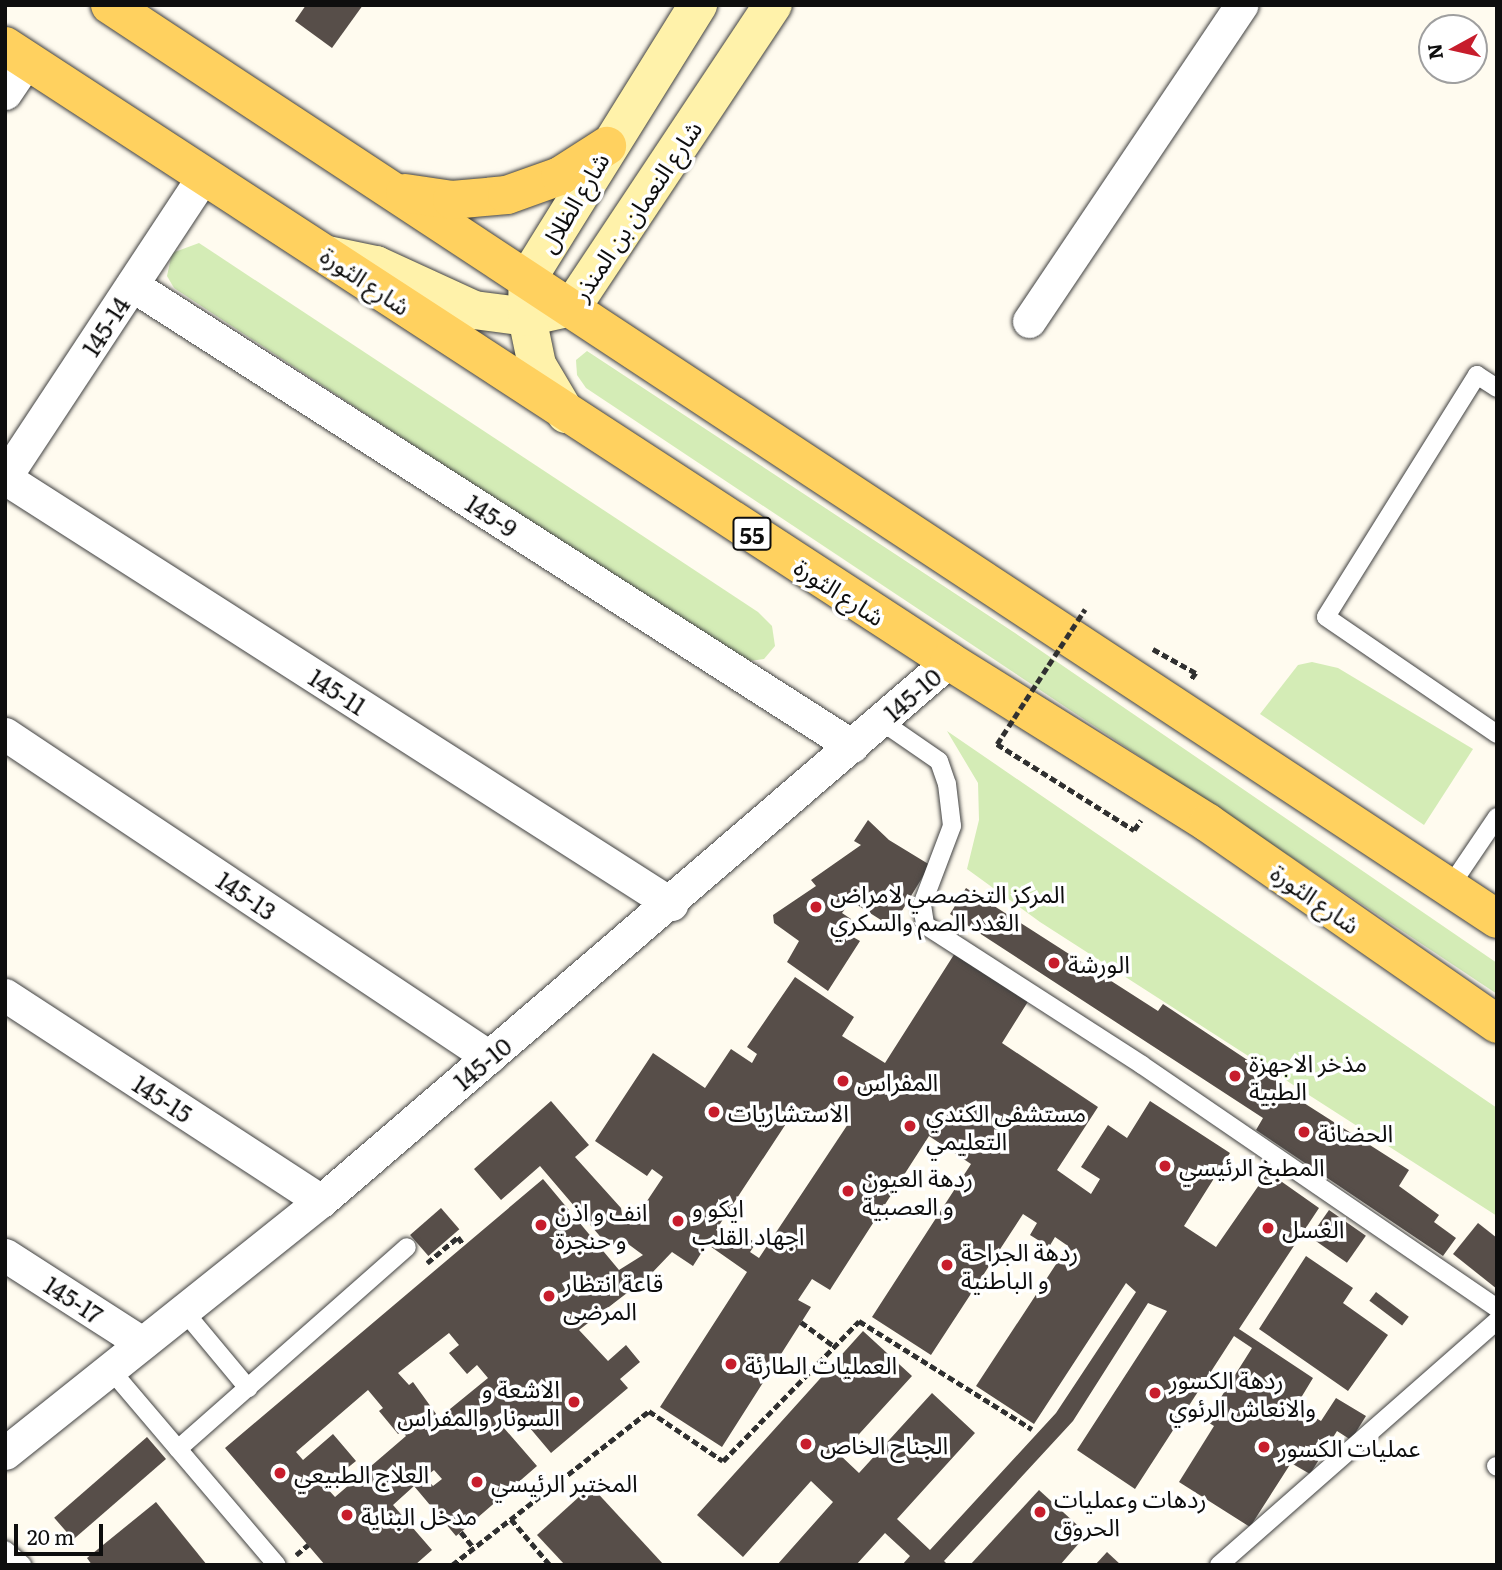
<!DOCTYPE html>
<meta charset="utf-8">
<style>
body{margin:0}
#map{position:relative;width:1502px;height:1570px;overflow:hidden;background:#fffbef;font-family:Literata,"Noto Sans Arabic",serif}
div>[style]{position:absolute}
.green>*{inset:0;background:#d4ecb6}
.building>*{inset:0;background:#574e49;transform-origin:0 0}
.path>*{height:4.5px;margin-top:-2.25px;transform-origin:0;background:repeating-linear-gradient(90deg,#303030 0 7px,transparent 0 10.5px)}
.roads{filter:drop-shadow(0 0 2px #414141) drop-shadow(0 0 2px #414141)}
.lane>*{height:18px;margin:-9px;padding:0 9px;transform-origin:9px;border-radius:9px;background:#fff}
.street>*{height:33px;margin:-16.5px;padding:0 16.5px;transform-origin:16.5px;border-radius:16.5px;background:#fff}
.secondary>*{height:38px;margin:-19px;padding:0 19px;transform-origin:19px;border-radius:19px;background:#fff2aa}
.primary>*{height:38px;margin:-19px;padding:0 19px;transform-origin:19px;border-radius:19px;background:#ffd15f}
.path-bridge>*{height:4.5px;margin-top:-2.25px;transform-origin:0;background:repeating-linear-gradient(90deg,#303030 0 7px,transparent 0 10.5px)}
.dots>*{width:19px;height:19px;translate:-50% -50%;box-sizing:border-box;border:4px solid #fff;border-radius:50%}
span{translate:-50% -50%;white-space:nowrap;text-align:center;line-height:1.15;-webkit-text-stroke:7px #fff;paint-order:stroke}
.shield-label span{padding:2px 5px;background:#fff;border:2px solid;border-radius:5px;-webkit-text-stroke-width:0}
.shield-label{font-size:23px;color:#0e0e0e;font-weight:700}
.street-label{font-size:24px;color:#0e0e0e}
.poi-label{font-size:24px;color:#0e0e0e}
.left{translate:0 -50%;text-align:left}
.right{translate:-100% -50%;text-align:right}
.frame{position:absolute;inset:0;border:7px solid #0e0e0e;pointer-events:none}
.north{position:absolute;left:1418px;top:14px;width:70px;height:70px;box-sizing:border-box;background:#fff;border:2px solid #9f9f9f;border-radius:50%;rotate:262deg;font-size:19px;font-weight:700;line-height:28px;text-align:center;color:#0e0e0e}
.north::after{content:'';display:block;margin:auto;width:24px;height:32px;background:#c71d2c;clip-path:polygon(50% 0,100% 100%,50% 72%,0 100%)}
.scale{position:absolute;left:14px;top:1524px;width:89px;height:32px;box-sizing:border-box;border:4px solid #0e0e0e;border-top:0;padding-left:9px;font-size:21px;line-height:24px;white-space:nowrap;color:#0e0e0e;-webkit-text-stroke:5px #fff;paint-order:stroke}
</style>
<div id="map">
<div class="green">
<i style="clip-path:polygon(199px 243px,758px 612px,772px 626px,775px 646px,764px 659px,743px 662px,174px 288px,167px 276px,172px 253px)"></i>
<i style="clip-path:polygon(587px 351px,1015px 633px,1497px 963px,1497px 994px,586px 388px,577px 375px,576px 360px)"></i>
<i style="clip-path:polygon(1312px 662px,1338px 668px,1473px 749px,1424px 825px,1260px 714px,1298px 665px)"></i>
<i style="clip-path:polygon(947px 731px,1497px 1108px,1497px 1216px,1040px 922px,967px 869px,979px 820px,978px 783px)"></i>
</div>
<div class="building">
<i style="clip-path:polygon(306px 5px,363px 5px,332px 48px,295px 21px)"></i>
<i style="clip-path:polygon(868px 820px,889px 840px,930px 865px,892px 927px,851px 901px,842px 913px,851px 919px,846px 933px,860px 941px,828px 991px,787px 962px,799px 941px,774px 923px,773px 915px,816px 886px,811px 880px,861px 845px,854px 841px)"></i>
<i style="clip-path:polygon(966px 888px,1158px 1011px,1163px 1004px,1285px 1085px,1282px 1089px,1409px 1170px,1399px 1186px,1439px 1215px,1434px 1222px,1456px 1238px,1443px 1256px,1256px 1130px,1263px 1118px,950px 914px)"></i>
<i style="clip-path:polygon(evenodd,955px 953px,1029px 1000px,1002px 1043px,1098px 1107px,1057px 1170px,1091px 1194px,1100px 1179px,1081px 1167px,1108px 1125px,1127px 1138px,1150px 1101px,1230px 1153px,1184px 1226px,1216px 1247px,1268px 1172px,1319px 1208px,1239px 1329px,1313px 1378px,1296px 1406px,1321px 1421px,1336px 1398px,1366px 1416px,1351px 1440px,1337px 1431px,1310px 1474px,1291px 1463px,1250px 1527px,1179px 1482px,1214px 1426px,1206px 1421px,1252px 1348px,1234px 1336px,1135px 1489px,1077px 1450px,1167px 1311px,1148px 1303px,1073px 1421px,944px 1561px,948px 1565px,902px 1565px,910px 1556px,885px 1533px,856px 1565px,777px 1565px,833px 1502px,811px 1481px,743px 1557px,697px 1515px,863px 1331px,912px 1376px,840px 1455px,859px 1473px,932px 1393px,975px 1433px,897px 1519px,930px 1550px,1056px 1413px,1136px 1292px,1126px 1283px,1034px 1424px,976px 1386px,1068px 1246px,1055px 1237px,1049px 1247px,1030px 1235px,1037px 1223px,1023px 1214px,931px 1355px,872px 1317px,971px 1164px,929px 1136px,830px 1290px,812px 1279px,798px 1300px,811px 1307px,722px 1447px,660px 1407px,747px 1272px,707px 1244px,693px 1266px,672px 1252px,649px 1276px,579px 1330px,608px 1361px,626px 1345px,640px 1362px,620px 1379px,628px 1388px,551px 1453px,519px 1415px,504px 1428px,537px 1466px,461px 1532px,456px 1536px,414px 1486px,393px 1505px,432px 1550px,415px 1565px,325px 1565px,225px 1448px,543px 1179px,619px 1270px,643px 1255px,620px 1238px,610px 1248px,540px 1166px,501px 1200px,474px 1169px,551px 1101px,589px 1145px,575px 1157px,621px 1208px,623px 1221px,631px 1225px,663px 1177px,652px 1169px,647px 1176px,595px 1141px,653px 1053px,705px 1088px,731px 1049px,752px 1063px,757px 1054px,747px 1047px,795px 977px,854px 1017px,842px 1036px,885px 1063px,955px 953px,797px 1107px,824px 1125px,832px 1114px,848px 1124px,759px 1258px,750px 1252px,756px 1243px,737px 1231px,731px 1239px,716px 1230px,797px 1107px,955px 953px,449px 1333px,459px 1345px,449px 1353px,467px 1374px,477px 1365px,488px 1378px,439px 1418px,413px 1382px,409px 1385px,398px 1373px,449px 1333px,955px 953px,368px 1390px,383px 1408px,379px 1411px,398px 1434px,402px 1431px,406px 1436px,335px 1497px,325px 1486px,356px 1461px,333px 1434px,303px 1460px,296px 1452px,368px 1390px,955px 953px,434px 1470px,442px 1479px,433px 1486px,425px 1477px,434px 1470px)"></i>
<i style="left:441px;top:1208px;width:28px;height:41px;rotate:49deg"></i>
<i style="left:1329px;top:1210px;width:45px;height:33px;rotate:35deg"></i>
<i style="clip-path:polygon(1478px 1223px,1497px 1238px,1497px 1289px,1453px 1254px)"></i>
<i style="clip-path:polygon(1306px 1256px,1353px 1288px,1343px 1303px,1388px 1335px,1348px 1391px,1259px 1329px)"></i>
<i style="left:1376px;top:1292px;width:41px;height:11px;rotate:37deg"></i>
<i style="left:147px;top:1437px;width:29px;height:123px;rotate:49deg"></i>
<i style="clip-path:polygon(591px 1486px,664px 1565px,565px 1565px,537px 1535px)"></i>
<i style="clip-path:polygon(1039px 1490px,1087px 1534px,1060px 1565px,970px 1565px)"></i>
<i style="clip-path:polygon(156px 1502px,207px 1565px,92px 1565px,87px 1558px)"></i>
<i style="clip-path:polygon(1107px 1552px,1121px 1565px,1095px 1565px)"></i>
</div>
<div class="path">
<i style="left:1153px;top:649px;width:49px;rotate:29.2deg"></i>
<i style="left:1196px;top:673px;width:9px;rotate:126deg"></i>
<i style="left:997px;top:744px;width:162px;rotate:32.1deg"></i>
<i style="left:1134px;top:830px;width:12px;rotate:-55deg"></i>
<i style="left:427px;top:1263px;width:40px;rotate:-40deg"></i>
<i style="left:458px;top:1237px;width:9px;rotate:54deg"></i>
<i style="left:801px;top:1322px;width:42px;rotate:36.3deg"></i>
<i style="left:511px;top:1519px;width:60px;rotate:49.7deg"></i>
<i style="left:461px;top:1532px;width:21px;rotate:51deg"></i>
<i style="left:296px;top:1555px;width:16px;rotate:-40deg"></i>
<i style="left:452px;top:1565px;width:250px;rotate:-38deg"></i>
<i style="left:649px;top:1411px;width:89px;rotate:34deg"></i>
<i style="left:723px;top:1461px;width:195px;rotate:-45.8deg"></i>
<i style="left:859px;top:1321px;width:204px;rotate:32deg"></i>
</div>
<div class="roads">
<div class="lane">
<i style="left:1497px;top:388px;width:24px;rotate:-147deg"></i>
<i style="left:1477px;top:375px;width:285px;rotate:122deg"></i>
<i style="left:1326px;top:617px;width:207px;rotate:34.4deg"></i>
<i style="left:881px;top:721px;width:70px;rotate:34.6deg"></i>
<i style="left:939px;top:761px;width:24px;rotate:71deg"></i>
<i style="left:947px;top:784px;width:42px;rotate:83.2deg"></i>
<i style="left:952px;top:826px;width:85px;rotate:110.8deg"></i>
<i style="left:922px;top:905px;width:20px;rotate:81deg"></i>
<i style="left:925px;top:925px;width:258px;rotate:32.8deg"></i>
<i style="left:1142px;top:1065px;width:430px;rotate:34.4deg"></i>
<i style="left:1449px;top:888px;width:86px;rotate:-55.9deg"></i>
<i style="left:183px;top:1310px;width:102px;rotate:50.2deg"></i>
<i style="left:110px;top:1369px;width:257px;rotate:49.6deg"></i>
<i style="left:178px;top:1449px;width:305px;rotate:-41.4deg"></i>
<i style="left:1496px;top:1466px;width:1px;rotate:45deg"></i>
<i style="left:5px;top:1550px;width:23px;rotate:41deg"></i>
<i style="left:1219px;top:1565px;width:370px;rotate:-41.3deg"></i>
</div>
<div class="street">
<i style="left:5px;top:93px;width:40px;rotate:-56deg"></i>
<i style="left:132px;top:285px;width:855px;rotate:32.63deg"></i>
<i style="left:1029px;top:321px;width:381px;rotate:-56.1deg"></i>
<i style="left:5px;top:477px;width:362px;rotate:-56.6deg"></i>
<i style="left:5px;top:478px;width:791px;rotate:32.6deg"></i>
<i style="left:5px;top:734px;width:582px;rotate:33.72deg"></i>
<i style="left:5px;top:995px;width:377px;rotate:33.1deg"></i>
<i style="left:5px;top:1255px;width:163px;rotate:32.7deg"></i>
<i style="left:5px;top:1453px;width:404px;rotate:-38.6deg"></i>
<i style="left:321px;top:1201px;width:828px;rotate:-40.69deg"></i>
</div>
<div class="secondary">
<i style="left:328px;top:255px;width:49px;rotate:11.8deg"></i>
<i style="left:376px;top:265px;width:108px;rotate:24.7deg"></i>
<i style="left:474px;top:310px;width:53px;rotate:7.5deg"></i>
<i style="left:527px;top:317px;width:46px;rotate:-12.5deg"></i>
<i style="left:572px;top:307px;width:363px;rotate:-56.4deg"></i>
<i style="left:566px;top:414px;width:57px;rotate:-120.6deg"></i>
<i style="left:537px;top:365px;width:49px;rotate:-101.8deg"></i>
<i style="left:527px;top:317px;width:39px;rotate:-89deg"></i>
<i style="left:528px;top:278px;width:322px;rotate:-58.1deg"></i>
</div>
<div class="primary">
<i style="left:110px;top:5px;width:1661px;rotate:33.38deg"></i>
<i style="left:5px;top:46px;width:1127px;rotate:33.08deg"></i>
<i style="left:949px;top:661px;width:305px;rotate:32deg"></i>
<i style="left:1208px;top:823px;width:352px;rotate:34.8deg"></i>
<i style="left:405px;top:193px;width:48px;rotate:8.5deg"></i>
<i style="left:452px;top:200px;width:55px;rotate:-5.2deg"></i>
<i style="left:507px;top:195px;width:56px;rotate:-19.7deg"></i>
<i style="left:560px;top:176px;width:56px;rotate:-32.6deg"></i>
</div>
</div>
<div class="path-bridge">
<i style="left:997px;top:744px;width:161px;rotate:-56.9deg"></i>
</div>
<div class="dots">
<i style="left:816px;top:907px;background:#c71d2c"></i>
<i style="left:1054px;top:963px;background:#c71d2c"></i>
<i style="left:1235px;top:1076px;background:#c71d2c"></i>
<i style="left:843px;top:1081px;background:#c71d2c"></i>
<i style="left:714px;top:1112px;background:#c71d2c"></i>
<i style="left:910px;top:1126px;background:#c71d2c"></i>
<i style="left:1304px;top:1132px;background:#c71d2c"></i>
<i style="left:1165px;top:1166px;background:#c71d2c"></i>
<i style="left:848px;top:1191px;background:#c71d2c"></i>
<i style="left:678px;top:1221px;background:#c71d2c"></i>
<i style="left:541px;top:1225px;background:#c71d2c"></i>
<i style="left:1268px;top:1228px;background:#c71d2c"></i>
<i style="left:947px;top:1265px;background:#c71d2c"></i>
<i style="left:549px;top:1296px;background:#c71d2c"></i>
<i style="left:731px;top:1364px;background:#c71d2c"></i>
<i style="left:1155px;top:1393px;background:#c71d2c"></i>
<i style="left:574px;top:1402px;background:#c71d2c"></i>
<i style="left:806px;top:1444px;background:#c71d2c"></i>
<i style="left:1264px;top:1447px;background:#c71d2c"></i>
<i style="left:280px;top:1473px;background:#c71d2c"></i>
<i style="left:477px;top:1482px;background:#c71d2c"></i>
<i style="left:1040px;top:1512px;background:#c71d2c"></i>
<i style="left:347px;top:1515px;background:#c71d2c"></i>
</div>
<div class="shield-label">
<span style="left:752px;top:534px">55</span>
</div>
<div class="street-label">
<span style="left:573px;top:202px;rotate:-59deg">شارع الظلال</span>
<span style="left:636px;top:210px;rotate:-56deg">شارع النعمان بن المنذر</span>
<span style="left:366px;top:280px;rotate:34deg">شارع الثورة</span>
<span style="left:105px;top:326px;rotate:-57deg">145-14</span>
<span style="left:492px;top:515px;rotate:33deg">145-9</span>
<span style="left:840px;top:591px;rotate:33deg">شارع الثورة</span>
<span style="left:338px;top:691px;rotate:33deg">145-11</span>
<span style="left:912px;top:694px;rotate:-41deg">145-10</span>
<span style="left:247px;top:895px;rotate:34deg">145-13</span>
<span style="left:1316px;top:898px;rotate:35deg">شارع الثورة</span>
<span style="left:482px;top:1063px;rotate:-40deg">145-10</span>
<span style="left:163px;top:1098px;rotate:33deg">145-15</span>
<span style="left:74px;top:1299px;rotate:33deg">145-17</span>
</div>
<div class="poi-label">
<span class="left" style="left:830px;top:907px">المركز التخصصي لامراض<br>الغدد الصم والسكري</span>
<span class="left" style="left:1068px;top:963px">الورشة</span>
<span class="left" style="left:1249px;top:1076px">مذخر الاجهزة<br>الطبية</span>
<span class="left" style="left:857px;top:1081px">المفراس</span>
<span class="left" style="left:728px;top:1112px">الاستشاريات</span>
<span class="left" style="left:926px;top:1126px">مستشفى الكندي<br>التعليمي</span>
<span class="left" style="left:1318px;top:1132px">الحضانة</span>
<span class="left" style="left:1179px;top:1166px">المطبخ الرئيسي</span>
<span class="left" style="left:862px;top:1191px">ردهة العيون<br>و العصبية</span>
<span class="left" style="left:692px;top:1221px">ايكو و<br>اجهاد القلب</span>
<span class="left" style="left:555px;top:1225px">انف و اذن<br>و حنجرة</span>
<span class="left" style="left:1282px;top:1228px">الغسل</span>
<span class="left" style="left:961px;top:1265px">ردهة الجراحة<br>و الباطنية</span>
<span class="left" style="left:563px;top:1296px">قاعة انتظار<br>المرضى</span>
<span class="left" style="left:745px;top:1364px">العمليات الطارئة</span>
<span class="left" style="left:1169px;top:1393px">ردهة الكسور<br>والانعاش الرئوي</span>
<span class="right" style="left:560px;top:1402px">الاشعة و<br>السونار والمفراس</span>
<span class="left" style="left:820px;top:1444px">الجناح الخاص</span>
<span class="left" style="left:1278px;top:1447px">عمليات الكسور</span>
<span class="left" style="left:294px;top:1473px">العلاج الطبيعي</span>
<span class="left" style="left:491px;top:1482px">المختبر الرئيسي</span>
<span class="left" style="left:1054px;top:1512px">ردهات وعمليات<br>الحروق</span>
<span class="left" style="left:361px;top:1515px">مدخل البناية</span>
</div>
<div class="frame"></div>
<div class="north">N</div>
<div class="scale">20 m</div>
</div>
